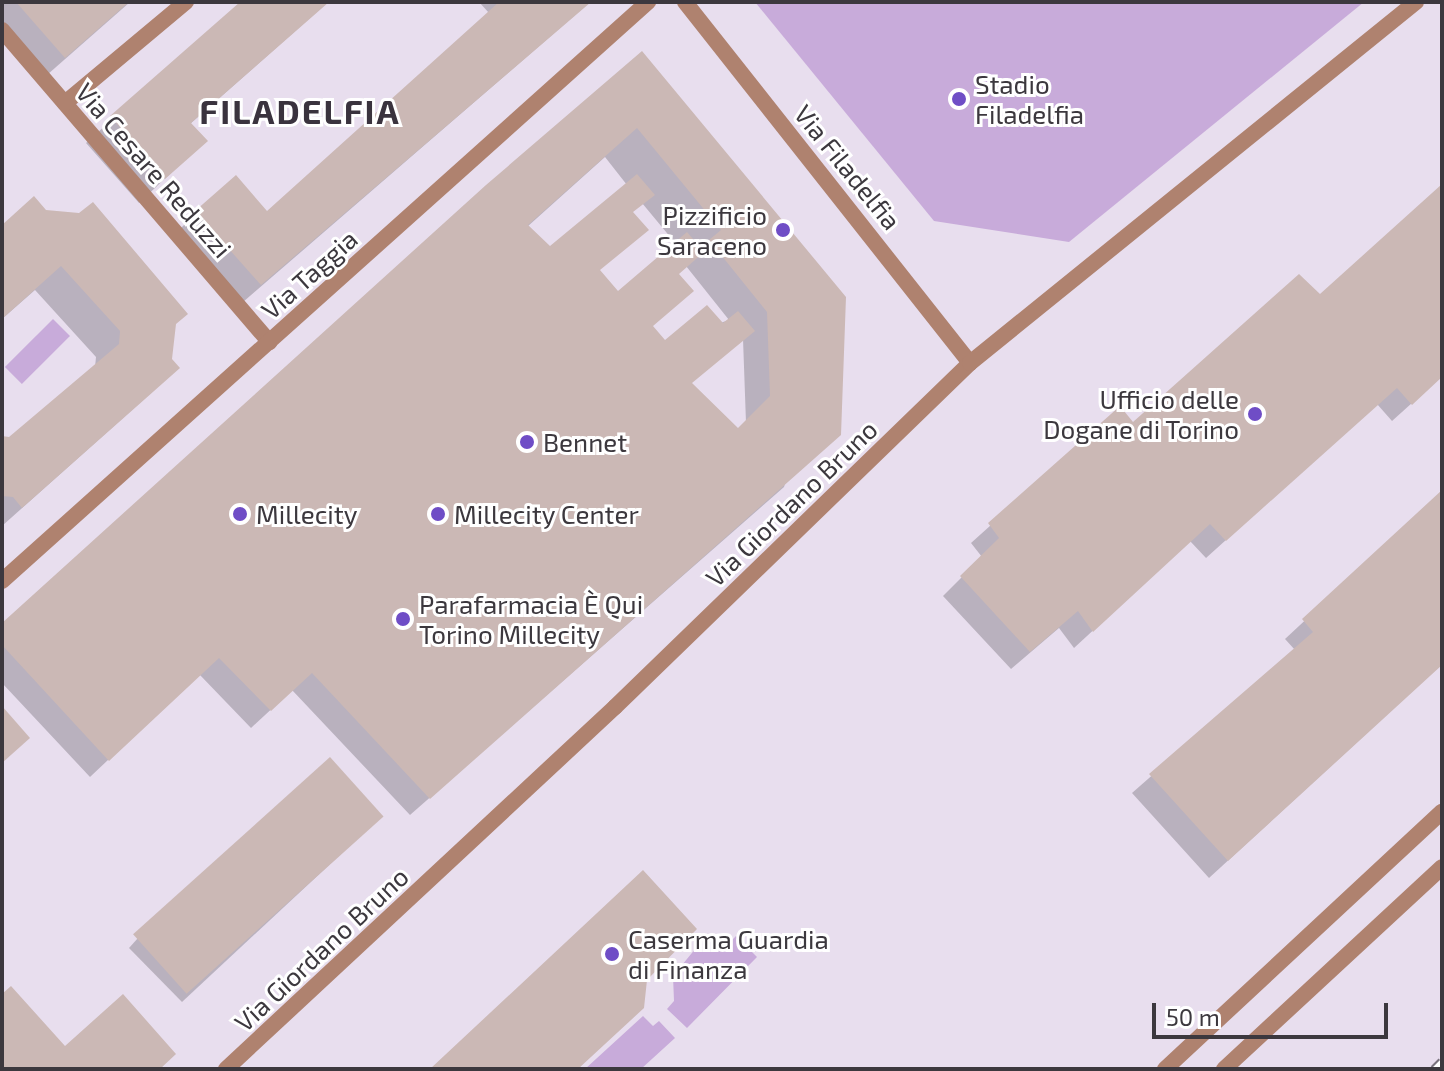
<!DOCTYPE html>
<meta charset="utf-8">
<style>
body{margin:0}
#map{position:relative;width:1444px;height:1071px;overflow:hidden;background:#e8deee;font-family:"Exo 2",sans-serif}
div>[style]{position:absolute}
.green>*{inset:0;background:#c8abda;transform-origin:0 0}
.shadow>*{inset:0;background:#0003}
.building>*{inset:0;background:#cbb8b5;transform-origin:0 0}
.minor>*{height:16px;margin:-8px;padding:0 8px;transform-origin:8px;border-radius:8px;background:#af826f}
.tertiary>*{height:16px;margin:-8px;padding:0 8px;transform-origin:8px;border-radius:8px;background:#af826f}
.rail>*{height:9px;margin-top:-4.5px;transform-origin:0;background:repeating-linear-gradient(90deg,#fff 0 18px,#79737d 0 36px);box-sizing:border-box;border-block:2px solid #79737d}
.dots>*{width:22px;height:22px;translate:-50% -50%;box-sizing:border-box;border:4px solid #fff;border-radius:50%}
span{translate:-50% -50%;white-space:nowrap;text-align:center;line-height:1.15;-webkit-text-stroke:6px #fff;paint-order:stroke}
.poi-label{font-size:26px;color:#3c383e}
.left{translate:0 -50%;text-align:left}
.right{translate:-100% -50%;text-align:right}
.street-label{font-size:26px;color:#3c383e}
.district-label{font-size:34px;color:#3a333e;font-weight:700;letter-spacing:2px}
.frame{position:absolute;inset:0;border:4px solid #3c383e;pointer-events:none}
.scale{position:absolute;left:1152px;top:1003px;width:236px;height:36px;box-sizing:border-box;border:4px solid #3c383e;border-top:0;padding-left:10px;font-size:24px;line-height:28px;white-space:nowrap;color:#3c383e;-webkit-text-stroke:6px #fff;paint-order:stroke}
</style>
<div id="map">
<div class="green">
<i style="clip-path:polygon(755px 2px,1364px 2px,1069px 242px,934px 221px)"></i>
<i style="left:53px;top:319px;width:24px;height:68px;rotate:45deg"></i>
<i style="clip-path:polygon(736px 936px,757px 957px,687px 1028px,667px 1009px,674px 1001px,673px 976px,705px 937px,721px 951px)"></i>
<i style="clip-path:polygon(643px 1016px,653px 1026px,659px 1021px,675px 1038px,641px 1069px,585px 1069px)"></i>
</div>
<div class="shadow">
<i style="clip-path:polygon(2px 2px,130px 2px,39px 82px,2px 39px)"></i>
<i style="clip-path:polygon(241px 2px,328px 2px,190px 124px,205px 141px,139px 203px,86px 143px)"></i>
<i style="clip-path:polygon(479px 2px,590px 2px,235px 309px,172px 237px,197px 212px,267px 213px,489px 13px)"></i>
<i style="clip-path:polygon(evenodd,602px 86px,844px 298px,784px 487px,410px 815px,292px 690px,251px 728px,199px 674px,90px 777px,2px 683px,2px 626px,602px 86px,605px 157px,627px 185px,550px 249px,527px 227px,605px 157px,602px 86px,642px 203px,676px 244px,618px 293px,598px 270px,631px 212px,642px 203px,602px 86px,686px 266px,729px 320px,665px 342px,650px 326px,676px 274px,686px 266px,602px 86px,743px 339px,746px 423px,738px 431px,689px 384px,743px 339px)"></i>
<i style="clip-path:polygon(1442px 187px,1442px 376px,1392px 421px,1377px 404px,1206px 558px,1190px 541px,1074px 648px,1059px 628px,1011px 669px,943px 596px,982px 557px,971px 543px,1120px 409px,1133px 425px,1319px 297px)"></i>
<i style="clip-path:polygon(45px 212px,174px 324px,152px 392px,2px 526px,2px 438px,10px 439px,95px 367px,96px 357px,35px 290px,2px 319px,2px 228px)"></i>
<i style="clip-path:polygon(1442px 493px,1442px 664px,1209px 878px,1132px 793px,1295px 650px,1285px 639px)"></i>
<i style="clip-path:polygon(372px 825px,182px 1002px,129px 948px,138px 938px)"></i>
</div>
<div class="building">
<i style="clip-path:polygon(16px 2px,129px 2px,65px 58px)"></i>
<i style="clip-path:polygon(240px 2px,329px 2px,191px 123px,208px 141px,165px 179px,110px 116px)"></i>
<i style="clip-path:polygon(499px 2px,591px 2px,261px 285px,195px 211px,236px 175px,267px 211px)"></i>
<i style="clip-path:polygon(evenodd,642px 51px,846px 297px,841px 435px,430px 799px,312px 673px,271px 711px,219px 658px,109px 761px,2px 645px,2px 623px,486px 185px,642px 51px,637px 128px,721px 230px,709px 240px,767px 312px,770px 396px,738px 428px,692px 383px,755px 331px,738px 311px,723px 323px,707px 305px,665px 340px,653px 326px,694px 291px,679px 274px,704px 252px,687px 232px,618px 291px,600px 270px,649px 230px,633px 212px,655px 195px,637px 174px,550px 246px,528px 225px,637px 128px)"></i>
<i style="clip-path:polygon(1442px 184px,1442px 377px,1412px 405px,1397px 388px,1226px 541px,1210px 524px,1093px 632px,1078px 611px,1030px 652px,960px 576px,999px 538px,988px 523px,1120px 406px,1133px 422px,1299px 274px,1320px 294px)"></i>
<i style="clip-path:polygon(34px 196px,46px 210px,79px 213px,93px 202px,188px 314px,176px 324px,172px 359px,180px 368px,22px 508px,13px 497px,2px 496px,2px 436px,9px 437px,119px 344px,120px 331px,61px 266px,2px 319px,2px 225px)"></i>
<i style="clip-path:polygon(1442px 490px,1442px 665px,1228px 861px,1149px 774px,1313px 632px,1302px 619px)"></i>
<i style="clip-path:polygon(2px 706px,30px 738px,2px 763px)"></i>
<i style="left:330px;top:757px;width:80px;height:265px;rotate:48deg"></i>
<i style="clip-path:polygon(643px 870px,697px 929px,647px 980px,644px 1008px,578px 1069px,430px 1069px)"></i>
<i style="clip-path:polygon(11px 986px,65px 1046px,123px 994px,176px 1054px,160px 1069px,2px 1069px,2px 994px)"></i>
</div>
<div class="minor">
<i style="left:685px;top:2px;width:460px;rotate:51.7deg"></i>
<i style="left:2px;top:30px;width:411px;rotate:49.4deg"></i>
<i style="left:65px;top:103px;width:158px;rotate:-39.9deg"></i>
<i style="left:2px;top:581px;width:868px;rotate:-41.87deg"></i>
<i style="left:226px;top:1069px;width:531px;rotate:-42.94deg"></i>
<i style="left:615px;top:707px;width:494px;rotate:-44.1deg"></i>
<i style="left:970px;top:363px;width:574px;rotate:-38.99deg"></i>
</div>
<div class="tertiary">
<i style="left:1165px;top:1069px;width:378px;rotate:-42.9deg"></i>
<i style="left:1224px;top:1069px;width:297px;rotate:-42.8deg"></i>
</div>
<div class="rail">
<i style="left:1434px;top:1069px;width:11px;rotate:-45deg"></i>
</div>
<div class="dots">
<i style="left:959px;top:99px;background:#6f4dc6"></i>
<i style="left:783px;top:230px;background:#6f4dc6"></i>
<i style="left:1255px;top:414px;background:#6f4dc6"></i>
<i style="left:527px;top:442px;background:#6f4dc6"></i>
<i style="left:240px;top:514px;background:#6f4dc6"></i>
<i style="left:438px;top:514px;background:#6f4dc6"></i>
<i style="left:403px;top:619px;background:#6f4dc6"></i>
<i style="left:612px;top:954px;background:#6f4dc6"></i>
</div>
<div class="poi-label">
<span class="left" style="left:975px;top:99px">Stadio<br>Filadelfia</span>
<span class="right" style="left:767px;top:230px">Pizzificio<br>Saraceno</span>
<span class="right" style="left:1239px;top:414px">Ufficio delle<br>Dogane di Torino</span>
<span class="left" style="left:543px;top:442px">Bennet</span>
<span class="left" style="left:256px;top:514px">Millecity</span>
<span class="left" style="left:454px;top:514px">Millecity Center</span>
<span class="left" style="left:419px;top:619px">Parafarmacia È Qui<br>Torino Millecity</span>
<span class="left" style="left:628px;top:954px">Caserma Guardia<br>di Finanza</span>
</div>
<div class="street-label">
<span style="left:848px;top:167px;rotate:51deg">Via Filadelfia</span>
<span style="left:154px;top:170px;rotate:49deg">Via Cesare Reduzzi</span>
<span style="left:309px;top:274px;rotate:-42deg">Via Taggia</span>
<span style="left:791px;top:503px;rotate:-44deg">Via Giordano Bruno</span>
<span style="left:321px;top:949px;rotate:-43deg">Via Giordano Bruno</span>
</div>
<div class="district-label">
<span style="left:300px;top:111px">FILADELFIA</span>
</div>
<div class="frame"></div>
<div class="scale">50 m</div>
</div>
